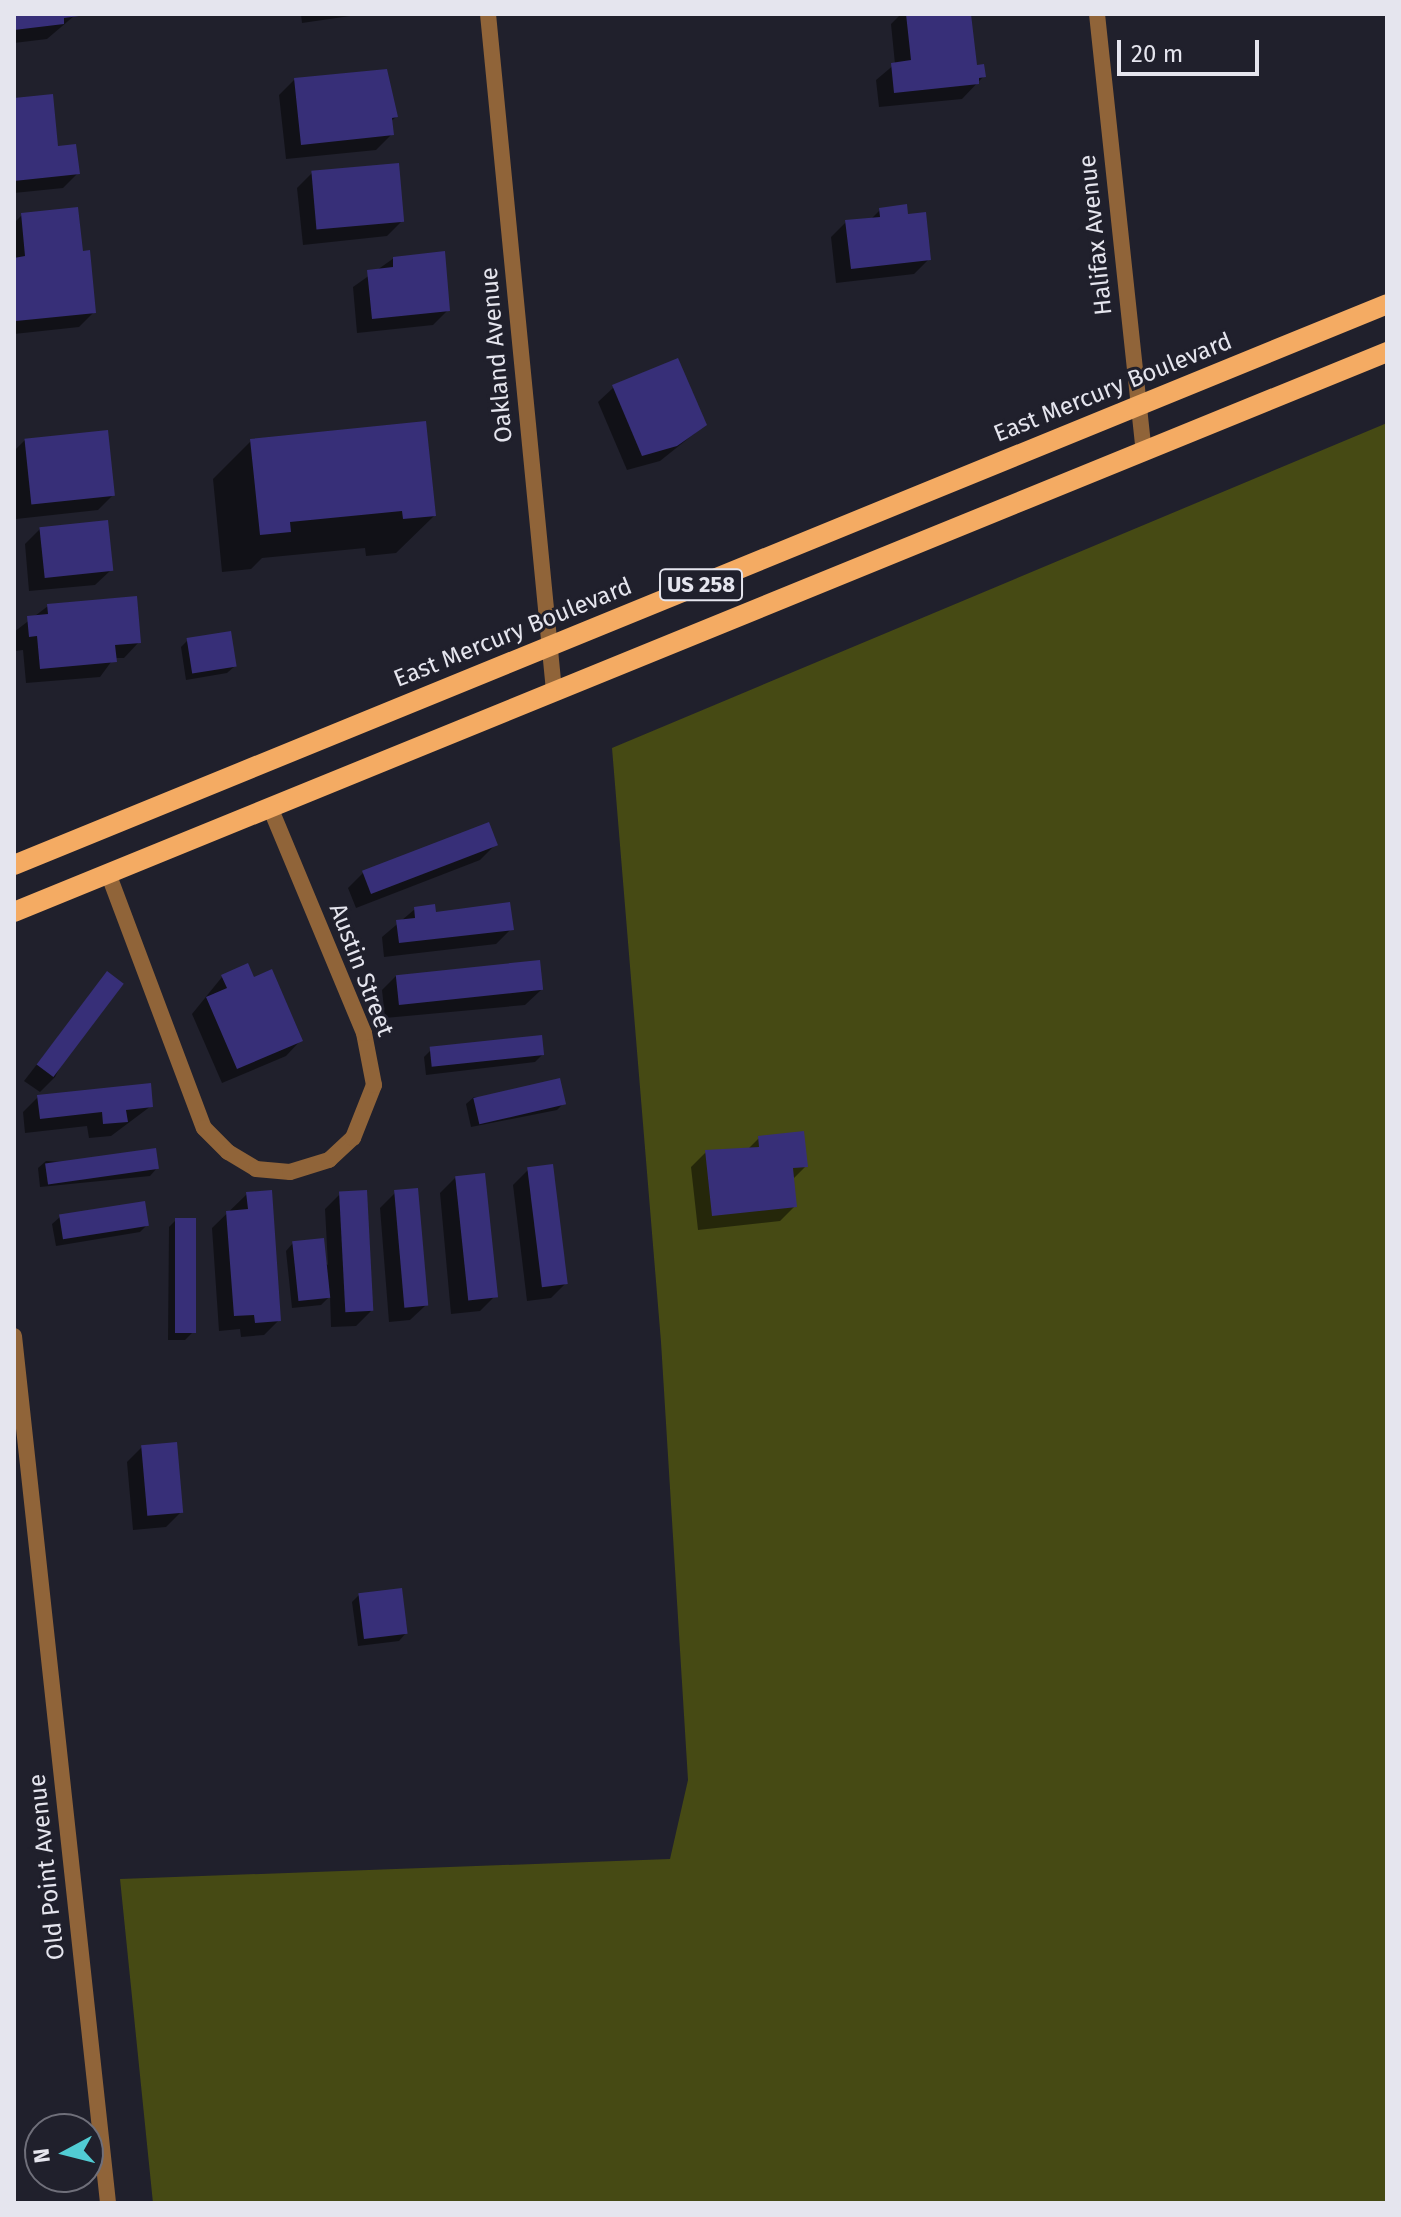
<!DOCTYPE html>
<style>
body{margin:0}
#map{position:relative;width:1401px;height:2217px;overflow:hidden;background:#20202c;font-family:"Fira Sans",sans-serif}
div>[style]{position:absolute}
.green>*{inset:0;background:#464a14}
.shadow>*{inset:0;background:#0007}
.building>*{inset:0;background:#372f78;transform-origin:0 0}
.street>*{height:16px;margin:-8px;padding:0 8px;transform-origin:8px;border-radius:8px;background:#906439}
.primary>*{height:20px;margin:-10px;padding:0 10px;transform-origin:10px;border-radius:10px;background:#f4ab63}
span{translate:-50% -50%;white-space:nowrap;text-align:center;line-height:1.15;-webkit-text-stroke:6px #20202c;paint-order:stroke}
.shield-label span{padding:2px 6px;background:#20202c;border:2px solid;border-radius:6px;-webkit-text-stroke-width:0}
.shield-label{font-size:22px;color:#e5e5ee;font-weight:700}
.street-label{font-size:24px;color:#e5e5ee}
.frame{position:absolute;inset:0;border:16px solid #e5e5ee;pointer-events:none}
.north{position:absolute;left:24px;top:2113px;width:80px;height:80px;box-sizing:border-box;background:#20202c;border:2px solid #6f6f7a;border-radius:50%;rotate:263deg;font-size:22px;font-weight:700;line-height:32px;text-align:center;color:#e5e5ee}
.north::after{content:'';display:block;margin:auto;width:28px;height:36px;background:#51ccd4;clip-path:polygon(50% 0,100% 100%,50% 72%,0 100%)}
.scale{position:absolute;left:1117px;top:40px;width:142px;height:36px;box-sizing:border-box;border:4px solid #e5e5ee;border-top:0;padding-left:10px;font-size:24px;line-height:28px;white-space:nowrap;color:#e5e5ee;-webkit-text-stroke:6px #20202c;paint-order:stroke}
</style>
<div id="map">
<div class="green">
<i style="clip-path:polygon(1387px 423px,1387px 2203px,153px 2203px,120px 1879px,670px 1859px,688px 1780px,661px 1342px,612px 748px)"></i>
</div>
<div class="shadow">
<i style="clip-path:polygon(14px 14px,74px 14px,74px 16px,47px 39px,14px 43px)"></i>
<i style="clip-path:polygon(301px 14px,364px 14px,302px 23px)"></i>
<i style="clip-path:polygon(901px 14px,969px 14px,975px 67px,984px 76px,962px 99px,879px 107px,876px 80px,895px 64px,891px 24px)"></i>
<i style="clip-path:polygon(294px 80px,396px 117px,390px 122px,392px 134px,376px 150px,286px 159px,279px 95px)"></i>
<i style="clip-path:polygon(14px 100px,78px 173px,63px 188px,14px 193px)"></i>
<i style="clip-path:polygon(312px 173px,402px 221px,387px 236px,303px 245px,297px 188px)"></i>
<i style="clip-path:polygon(880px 210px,907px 217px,929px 259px,914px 274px,836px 283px,831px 237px,846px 222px,870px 220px)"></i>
<i style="clip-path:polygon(22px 215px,81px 253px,94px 312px,79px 327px,14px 334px,14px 223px)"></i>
<i style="clip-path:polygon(394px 258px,448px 310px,433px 325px,357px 333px,353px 287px)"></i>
<i style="clip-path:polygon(614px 387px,705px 425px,660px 461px,627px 470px,598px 402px)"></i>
<i style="clip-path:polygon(25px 440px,113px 495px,98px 510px,16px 519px,14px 451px)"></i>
<i style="clip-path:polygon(251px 441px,434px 516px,396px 553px,366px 556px,365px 548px,262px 558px,251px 569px,222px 572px,213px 479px)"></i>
<i style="clip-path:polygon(40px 529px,111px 570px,95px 585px,29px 591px,25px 544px)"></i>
<i style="clip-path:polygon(48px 606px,139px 642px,124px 658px,114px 658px,100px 677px,26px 683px,23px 650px,15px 651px,14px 632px)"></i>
<i style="clip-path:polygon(188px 640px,235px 666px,227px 673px,186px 680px,181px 647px)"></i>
<i style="clip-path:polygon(495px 845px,480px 860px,356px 908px,348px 888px,363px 873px)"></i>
<i style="clip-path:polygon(415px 909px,434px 914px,511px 929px,496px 944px,384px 957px,382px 937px)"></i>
<i style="clip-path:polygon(107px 974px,55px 1077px,40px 1092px,24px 1081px)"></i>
<i style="clip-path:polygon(397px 975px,541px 990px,525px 1005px,385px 1018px,382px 990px)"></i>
<i style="clip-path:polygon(222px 977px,253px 980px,301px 1040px,286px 1056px,222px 1083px,192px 1014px)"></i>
<i style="clip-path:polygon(431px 1050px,542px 1055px,535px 1062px,426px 1075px,424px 1057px)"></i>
<i style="clip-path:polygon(38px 1097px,151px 1106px,111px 1136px,89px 1138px,87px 1126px,25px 1133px,23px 1112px)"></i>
<i style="clip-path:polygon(474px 1097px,564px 1103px,557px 1110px,471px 1127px,466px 1104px)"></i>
<i style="clip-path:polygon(759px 1138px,806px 1166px,792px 1180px,795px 1206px,780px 1221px,698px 1230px,691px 1167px,706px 1152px,748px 1149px)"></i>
<i style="clip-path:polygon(46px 1161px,157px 1168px,150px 1176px,40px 1187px,38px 1168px)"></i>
<i style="clip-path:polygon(528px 1170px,566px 1283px,551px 1298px,527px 1301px,513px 1185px)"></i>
<i style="clip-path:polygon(455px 1178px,495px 1296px,480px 1311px,451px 1314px,440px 1193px)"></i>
<i style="clip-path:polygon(395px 1193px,426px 1305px,410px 1320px,389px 1322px,380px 1208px)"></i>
<i style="clip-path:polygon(247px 1194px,279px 1320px,264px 1335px,241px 1337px,240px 1329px,219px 1331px,212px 1228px)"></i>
<i style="clip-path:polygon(340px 1194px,371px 1311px,356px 1326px,331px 1327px,330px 1296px,321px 1305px,292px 1308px,286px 1251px,293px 1243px,328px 1265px,325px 1209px)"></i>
<i style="clip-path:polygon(60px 1217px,147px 1225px,140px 1232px,56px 1246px,52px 1224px)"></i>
<i style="clip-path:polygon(176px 1220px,192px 1333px,185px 1340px,168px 1340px,169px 1227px)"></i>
<i style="clip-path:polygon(142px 1447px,181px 1512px,166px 1527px,133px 1530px,127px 1462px)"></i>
<i style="clip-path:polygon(359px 1595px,406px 1633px,399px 1641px,358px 1646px,352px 1602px)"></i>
</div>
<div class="building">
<i style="clip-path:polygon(14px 14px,79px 14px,79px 16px,64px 18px,64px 24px,14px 30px)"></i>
<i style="clip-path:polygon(906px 14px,971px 14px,977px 65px,984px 64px,986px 77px,979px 78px,979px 84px,894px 93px,891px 63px,911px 60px)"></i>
<i style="clip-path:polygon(387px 69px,398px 117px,392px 118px,394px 135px,301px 145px,294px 78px)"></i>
<i style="clip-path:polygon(53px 94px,58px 146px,76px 144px,80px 174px,14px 181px,14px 98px)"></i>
<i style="left:399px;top:163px;width:59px;height:88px;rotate:85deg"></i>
<i style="clip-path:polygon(907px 204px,908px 214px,926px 212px,931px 260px,851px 269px,845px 220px,880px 217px,879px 208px)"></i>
<i style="clip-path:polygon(78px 207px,83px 251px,90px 250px,96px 313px,16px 321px,14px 258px,25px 256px,21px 213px)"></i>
<i style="clip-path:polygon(445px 251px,450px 311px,372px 319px,367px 270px,393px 267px,393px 257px)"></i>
<i style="clip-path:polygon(678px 358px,707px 425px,677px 446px,642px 456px,612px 385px)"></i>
<i style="clip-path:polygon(426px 421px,436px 516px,403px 519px,402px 511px,290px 522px,291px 532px,260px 535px,250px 439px)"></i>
<i style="left:108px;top:430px;width:66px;height:84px;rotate:84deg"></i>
<i style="left:108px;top:520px;width:51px;height:69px;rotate:84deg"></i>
<i style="clip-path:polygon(137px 596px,141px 643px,115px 645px,117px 662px,40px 669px,37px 636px,29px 637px,27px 616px,48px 614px,47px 604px)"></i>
<i style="left:231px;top:631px;width:36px;height:45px;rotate:81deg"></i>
<i style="left:489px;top:822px;width:25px;height:136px;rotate:69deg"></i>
<i style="clip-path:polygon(510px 902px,514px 930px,399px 943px,396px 920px,415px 918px,414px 907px,435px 904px,436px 912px)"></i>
<i style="left:540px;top:960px;width:30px;height:145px;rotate:84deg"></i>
<i style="clip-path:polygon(248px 963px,254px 977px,272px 969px,303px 1041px,237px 1069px,206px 997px,227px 988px,221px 975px)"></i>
<i style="left:107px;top:971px;width:21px;height:117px;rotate:37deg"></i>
<i style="left:542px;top:1035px;width:20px;height:113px;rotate:84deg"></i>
<i style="left:560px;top:1078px;width:27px;height:89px;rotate:77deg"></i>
<i style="clip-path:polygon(151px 1083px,153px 1107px,126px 1110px,128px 1122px,103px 1124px,102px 1112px,40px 1119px,37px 1095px)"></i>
<i style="clip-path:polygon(804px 1131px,808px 1167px,793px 1168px,797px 1207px,712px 1216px,705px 1150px,759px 1147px,758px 1136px)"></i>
<i style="left:156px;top:1148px;width:21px;height:112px;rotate:82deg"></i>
<i style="left:553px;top:1164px;width:121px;height:26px;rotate:83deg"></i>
<i style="left:485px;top:1173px;width:125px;height:30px;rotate:84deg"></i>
<i style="left:418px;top:1188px;width:118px;height:24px;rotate:85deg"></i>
<i style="clip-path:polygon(272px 1190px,281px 1321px,255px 1323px,254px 1315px,234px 1316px,226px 1211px,248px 1209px,246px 1192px)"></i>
<i style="left:367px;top:1190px;width:121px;height:28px;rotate:87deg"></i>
<i style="left:145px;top:1201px;width:25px;height:87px;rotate:81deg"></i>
<i style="left:175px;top:1218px;width:21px;height:115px"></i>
<i style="left:324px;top:1238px;width:60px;height:32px;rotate:84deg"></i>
<i style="left:177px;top:1442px;width:71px;height:36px;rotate:85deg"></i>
<i style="left:402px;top:1588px;width:46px;height:44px;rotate:83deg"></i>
</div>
<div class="street">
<i style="left:488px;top:14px;width:680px;rotate:84.43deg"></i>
<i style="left:1097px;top:14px;width:440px;rotate:83.9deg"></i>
<i style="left:108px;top:873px;width:272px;rotate:69.4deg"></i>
<i style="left:204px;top:1128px;width:34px;rotate:45deg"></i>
<i style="left:228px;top:1152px;width:33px;rotate:31deg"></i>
<i style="left:256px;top:1169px;width:34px;rotate:5deg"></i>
<i style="left:290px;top:1172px;width:41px;rotate:-17.1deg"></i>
<i style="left:329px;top:1160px;width:33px;rotate:-43deg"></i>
<i style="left:353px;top:1138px;width:57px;rotate:-68.4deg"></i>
<i style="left:374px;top:1085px;width:53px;rotate:-100.9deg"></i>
<i style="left:364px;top:1033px;width:245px;rotate:-112.6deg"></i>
<i style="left:14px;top:1336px;width:872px;rotate:83.81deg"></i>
</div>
<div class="primary">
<i style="left:14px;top:865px;width:1483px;rotate:-22.22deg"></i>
<i style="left:14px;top:912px;width:1483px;rotate:-22.19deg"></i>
</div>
<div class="shield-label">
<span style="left:701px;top:585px">US 258</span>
</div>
<div class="street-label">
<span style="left:1096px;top:235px;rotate:-96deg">Halifax Avenue</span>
<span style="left:497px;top:355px;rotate:-95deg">Oakland Avenue</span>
<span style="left:1113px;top:388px;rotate:-22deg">East Mercury Boulevard</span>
<span style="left:513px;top:633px;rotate:-22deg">East Mercury Boulevard</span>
<span style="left:361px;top:970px;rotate:69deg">Austin Street</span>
<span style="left:47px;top:1867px;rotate:-96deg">Old Point Avenue</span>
</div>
<div class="frame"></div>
<div class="north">N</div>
<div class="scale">20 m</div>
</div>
